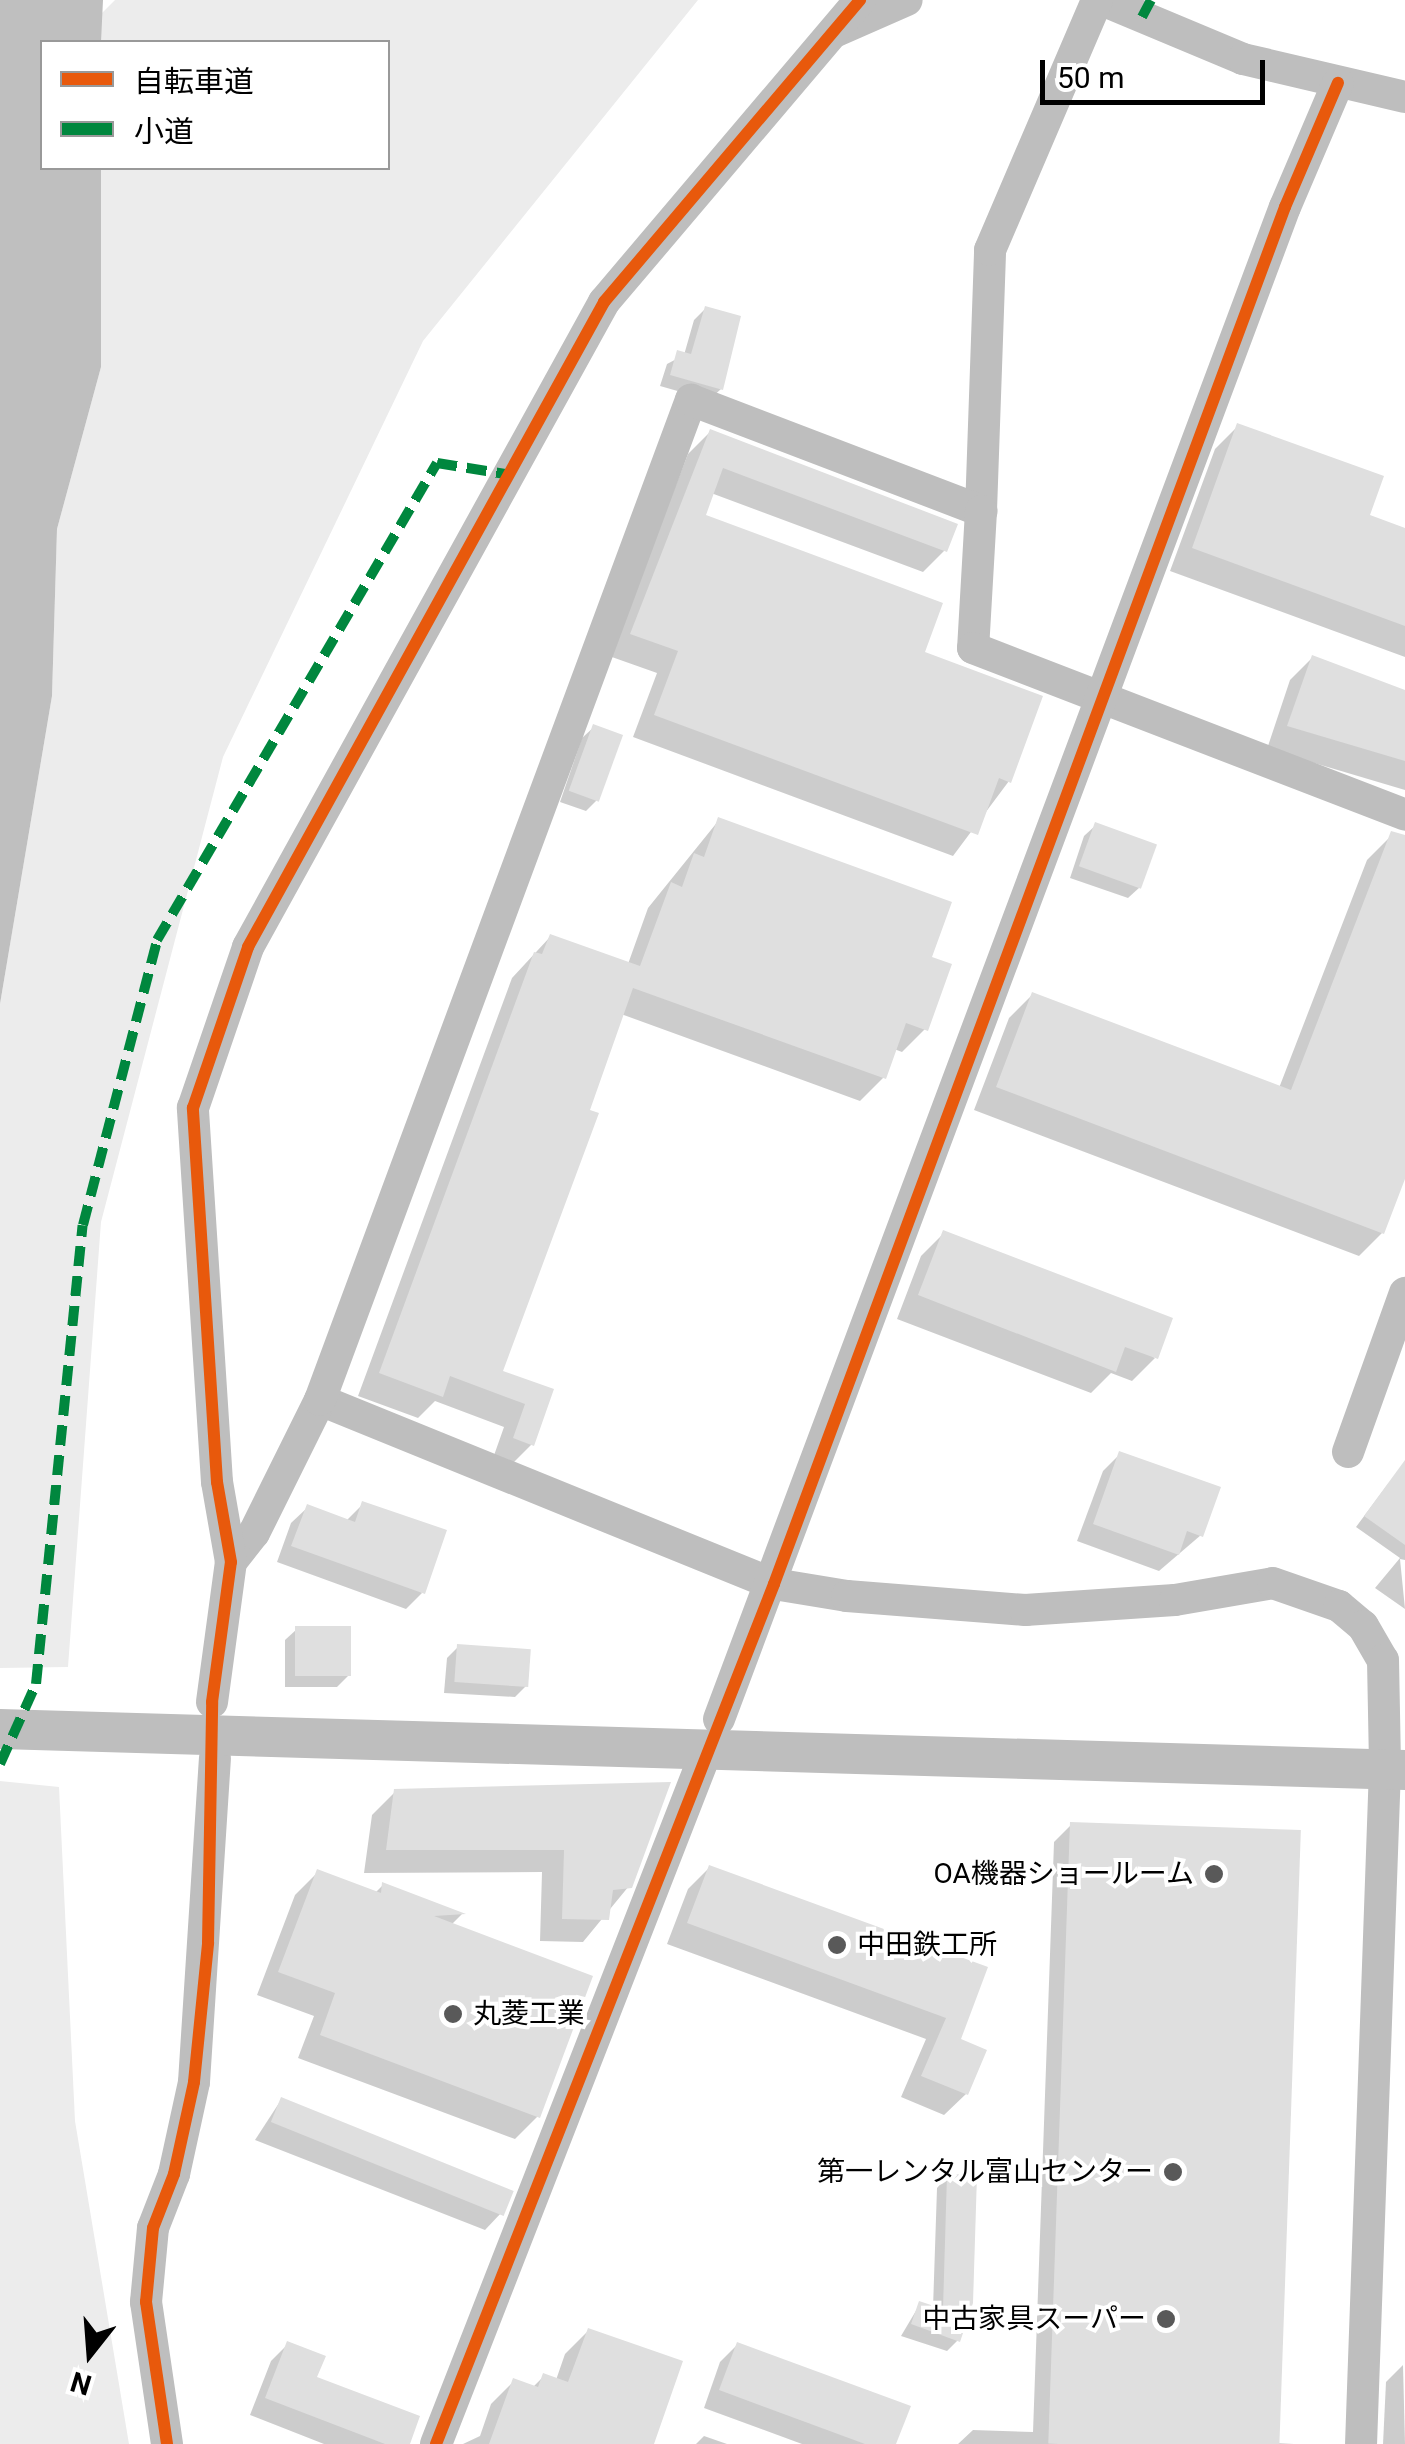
<!DOCTYPE html>
<meta charset="utf-8">
<style>
body{margin:0}
#map{position:relative;width:1405px;height:2444px;overflow:hidden;background:#fff;font-family:Roboto,"Noto Sans JP",sans-serif}
div>[style]{position:absolute}
.green>*{inset:0;background:#ececec}
.water>*{inset:0;background:#bfbfbf}
.shadow>*{inset:0;background:#0003}
.building>*{inset:0;background:#dfdfdf;transform-origin:0 0}
.minor>*{height:32px;margin:-16px;padding:0 16px;transform-origin:16px;border-radius:16px;background:#bebebe}
.tertiary>*{height:40px;margin:-20px;padding:0 20px;transform-origin:20px;border-radius:20px;background:#bebebe}
.quiet>*{height:10px;margin-top:-5px;transform-origin:0;background:repeating-linear-gradient(90deg,#00873e 0 20px,transparent 0 30px)}
.cycleway>*{height:12px;margin:-6px;padding:0 6px;transform-origin:6px;border-radius:6px;background:#e8590c}
.dots>*{width:28px;height:28px;translate:-50% -50%;box-sizing:border-box;border:5px solid #fff;border-radius:50%}
span{translate:-50% -50%;white-space:nowrap;text-align:center;line-height:1.15;-webkit-text-stroke:8px #fff;paint-order:stroke}
.poi-label{font-size:28px;color:#000}
.right{translate:-100% -50%;text-align:right}
.left{translate:0 -50%;text-align:left}
.legend{position:absolute;left:40px;top:40px;width:350px;height:130px;box-sizing:border-box;background:#fff;border:2px solid #999;margin:0;padding:12px 18px;list-style:none;font-size:30px;color:#000}
.legend li{display:flex;align-items:center;gap:20px;height:50px}
.legend b{width:50px;border:2px solid #999}
.north{position:absolute;left:40px;top:2304px;width:100px;height:100px;-webkit-text-stroke:8px #fff;paint-order:stroke;rotate:197deg;font-size:28px;font-weight:700;line-height:40px;text-align:center;color:#000}
.north::after{content:'';display:block;margin:auto;width:35px;height:45px;background:#000;clip-path:polygon(50% 0,100% 100%,50% 72%,0 100%)}
.scale{position:absolute;left:1040px;top:60px;width:225px;height:45px;box-sizing:border-box;border:5px solid #000;border-top:0;padding-left:12px;font-size:30px;line-height:35px;white-space:nowrap;color:#000;-webkit-text-stroke:8px #fff;paint-order:stroke}
</style>
<div id="map">
<div class="green">
<i style="clip-path:polygon(115px 0,698px 0,423px 341px,223px 757px,101px 1222px,68px 1667px,0 1668px,0 1004px,52px 696px,57px 529px,101px 367px,101px 168px,388px 168px,388px 42px,101px 42px,100px 15px)"></i>
<i style="clip-path:polygon(0 1781px,59px 1787px,75px 2121px,129px 2444px,0 2444px)"></i>
</div>
<div class="water">
<i style="clip-path:polygon(0 0,103px 0,101px 42px,42px 42px,42px 168px,101px 168px,101px 367px,57px 529px,52px 696px,0 1004px)"></i>
</div>
<div class="shadow">
<i style="clip-path:polygon(705px 309px,721px 389px,709px 400px,660px 386px,667px 364px,684px 355px,694px 320px)"></i>
<i style="clip-path:polygon(1238px 426px,1367px 517px,1405px 531px,1405px 657px,1170px 571px,1215px 449px)"></i>
<i style="clip-path:polygon(710px 432px,945px 550px,923px 572px,711px 493px,702px 516px,922px 653px,1009px 781px,953px 856px,633px 737px,657px 673px,609px 656px,688px 454px)"></i>
<i style="clip-path:polygon(1312px 658px,1405px 692px,1405px 790px,1267px 749px,1290px 680px)"></i>
<i style="clip-path:polygon(594px 727px,597px 800px,586px 811px,560px 802px,582px 738px)"></i>
<i style="clip-path:polygon(719px 820px,929px 959px,925px 1029px,902px 1052px,894px 1049px,883px 1078px,860px 1101px,621px 1014px,500px 1372px,551px 1390px,532px 1444px,509px 1467px,492px 1461px,504px 1427px,435px 1401px,418px 1418px,358px 1396px,512px 978px,550px 937px,628px 964px,648px 908px)"></i>
<i style="clip-path:polygon(1096px 825px,1140px 887px,1128px 898px,1070px 878px,1084px 836px)"></i>
<i style="clip-path:polygon(1390px 837px,1405px 842px,1405px 1172px,1382px 1233px,1359px 1256px,974px 1110px,1009px 1018px,1033px 994px,1279px 1088px,1367px 860px)"></i>
<i style="clip-path:polygon(944px 1233px,1155px 1358px,1132px 1381px,1111px 1373px,1091px 1393px,897px 1319px,921px 1256px)"></i>
<i style="clip-path:polygon(1120px 1454px,1201px 1535px,1159px 1571px,1077px 1541px,1103px 1471px)"></i>
<i style="clip-path:polygon(1405px 1478px,1405px 1560px,1400px 1559px,1405px 1609px,1375px 1588px,1400px 1558px,1356px 1527px,1388px 1484px)"></i>
<i style="clip-path:polygon(363px 1504px,422px 1593px,406px 1609px,277px 1562px,291px 1523px,308px 1507px,346px 1521px)"></i>
<i style="clip-path:polygon(297px 1629px,349px 1675px,337px 1687px,285px 1687px,285px 1640px)"></i>
<i style="clip-path:polygon(458px 1647px,526px 1686px,515px 1697px,444px 1693px,447px 1658px)"></i>
<i style="clip-path:polygon(668px 1785px,629px 1886px,583px 1942px,540px 1941px,542px 1872px,364px 1873px,372px 1815px,395px 1792px)"></i>
<i style="clip-path:polygon(1071px 1825px,1275px 2443px,1294px 2444px,958px 2444px,973px 2430px,1033px 2432px,1054px 1842px)"></i>
<i style="clip-path:polygon(709px 1868px,984px 1969px,958px 2041px,966px 2094px,944px 2115px,901px 2097px,926px 2039px,667px 1944px,688px 1889px)"></i>
<i style="clip-path:polygon(318px 1872px,375px 1893px,383px 1885px,462px 1914px,451px 1925px,538px 2116px,515px 2139px,298px 2058px,314px 2016px,257px 1995px,295px 1895px)"></i>
<i style="clip-path:polygon(281px 2100px,502px 2212px,485px 2230px,255px 2140px)"></i>
<i style="clip-path:polygon(948px 2176px,958px 2340px,947px 2351px,901px 2336px,920px 2304px,933px 2308px,937px 2188px)"></i>
<i style="clip-path:polygon(588px 2331px,652px 2444px,463px 2444px,480px 2436px,491px 2404px,514px 2381px,532px 2388px,544px 2376px,556px 2380px,565px 2354px)"></i>
<i style="clip-path:polygon(288px 2344px,314px 2378px,407px 2444px,324px 2444px,250px 2415px,271px 2361px)"></i>
<i style="clip-path:polygon(738px 2344px,894px 2444px,802px 2444px,704px 2408px,720px 2362px)"></i>
<i style="clip-path:polygon(1403px 2365px,1405px 2444px,1383px 2444px,1386px 2382px)"></i>
<i style="clip-path:polygon(704px 2436px,727px 2444px,696px 2444px)"></i>
</div>
<div class="building">
<i style="clip-path:polygon(705px 306px,741px 316px,723px 390px,670px 375px,677px 350px,691px 354px)"></i>
<i style="clip-path:polygon(1237px 423px,1384px 476px,1370px 515px,1405px 528px,1405px 626px,1192px 548px)"></i>
<i style="clip-path:polygon(710px 429px,958px 524px,947px 552px,723px 468px,706px 515px,943px 603px,925px 652px,1043px 696px,1011px 783px,999px 778px,978px 835px,654px 715px,678px 651px,630px 634px)"></i>
<i style="clip-path:polygon(1312px 655px,1405px 690px,1405px 761px,1287px 726px)"></i>
<i style="left:593px;top:724px;width:32px;height:71px;rotate:20deg"></i>
<i style="clip-path:polygon(718px 817px,952px 902px,932px 957px,952px 964px,928px 1031px,906px 1023px,886px 1079px,633px 988px,590px 1110px,599px 1113px,503px 1371px,554px 1389px,534px 1446px,513px 1438px,525px 1404px,450px 1376px,443px 1397px,379px 1373px,534px 952px,542px 954px,550px 934px,640px 966px,671px 882px,682px 887px,694px 853px,704px 857px)"></i>
<i style="left:1095px;top:822px;width:66px;height:47px;rotate:20deg"></i>
<i style="clip-path:polygon(1391px 831px,1405px 835px,1405px 1179px,1384px 1234px,996px 1087px,1032px 992px,1291px 1090px)"></i>
<i style="clip-path:polygon(943px 1230px,1173px 1318px,1158px 1359px,1125px 1347px,1116px 1372px,918px 1295px)"></i>
<i style="clip-path:polygon(1119px 1451px,1221px 1487px,1203px 1537px,1187px 1531px,1179px 1555px,1093px 1524px)"></i>
<i style="clip-path:polygon(1405px 1460px,1405px 1545px,1364px 1516px)"></i>
<i style="clip-path:polygon(362px 1501px,447px 1530px,425px 1594px,291px 1546px,307px 1504px,355px 1522px)"></i>
<i style="left:295px;top:1626px;width:56px;height:50px"></i>
<i style="left:457px;top:1644px;width:74px;height:38px;rotate:4deg"></i>
<i style="clip-path:polygon(671px 1782px,632px 1888px,613px 1890px,609px 1920px,562px 1919px,564px 1850px,386px 1850px,394px 1789px)"></i>
<i style="left:1070px;top:1822px;width:231px;height:622px;rotate:2deg"></i>
<i style="clip-path:polygon(709px 1865px,988px 1967px,961px 2039px,987px 2050px,968px 2095px,921px 2076px,946px 2018px,687px 1923px)"></i>
<i style="clip-path:polygon(317px 1869px,381px 1893px,382px 1882px,466px 1914px,434px 1916px,593px 1976px,540px 2118px,320px 2035px,335px 1993px,278px 1972px)"></i>
<i style="left:281px;top:2097px;width:251px;height:27px;rotate:22deg"></i>
<i style="clip-path:polygon(947px 2174px,977px 2175px,973px 2303px,960px 2342px,911px 2324px,919px 2301px,943px 2309px)"></i>
<i style="clip-path:polygon(588px 2328px,683px 2361px,654px 2444px,489px 2444px,513px 2378px,538px 2387px,543px 2373px,568px 2382px)"></i>
<i style="clip-path:polygon(287px 2341px,326px 2356px,317px 2377px,420px 2416px,410px 2444px,385px 2444px,265px 2398px)"></i>
<i style="clip-path:polygon(737px 2342px,911px 2406px,896px 2444px,865px 2444px,719px 2390px)"></i>
</div>
<div class="minor">
<i style="left:1102px;top:0;width:153px;rotate:22.7deg"></i>
<i style="left:1243px;top:59px;width:166px;rotate:13.2deg"></i>
<i style="left:836px;top:31px;width:77px;rotate:-23.6deg"></i>
<i style="left:981px;top:511px;width:261px;rotate:-88deg"></i>
<i style="left:990px;top:250px;width:272px;rotate:-66.8deg"></i>
<i style="left:320px;top:1400px;width:490px;rotate:22.1deg"></i>
<i style="left:774px;top:1584px;width:74px;rotate:9.3deg"></i>
<i style="left:847px;top:1596px;width:179px;rotate:4.5deg"></i>
<i style="left:1025px;top:1610px;width:150px;rotate:-3.8deg"></i>
<i style="left:1175px;top:1600px;width:99px;rotate:-9.8deg"></i>
<i style="left:1273px;top:1583px;width:70px;rotate:19.2deg"></i>
<i style="left:1339px;top:1606px;width:31px;rotate:40deg"></i>
<i style="left:1363px;top:1626px;width:39px;rotate:60deg"></i>
<i style="left:1383px;top:1660px;width:108px;rotate:88.9deg"></i>
<i style="left:1385px;top:1768px;width:676px;rotate:92.03deg"></i>
<i style="left:1348px;top:1452px;width:169px;rotate:-70.3deg"></i>
<i style="left:231px;top:1562px;width:37px;rotate:-52deg"></i>
<i style="left:254px;top:1533px;width:148px;rotate:-63.6deg"></i>
<i style="left:320px;top:1400px;width:1067px;rotate:-69.65deg"></i>
<i style="left:691px;top:400px;width:311px;rotate:20.9deg"></i>
<i style="left:981px;top:511px;width:137px;rotate:93.3deg"></i>
<i style="left:973px;top:648px;width:463px;rotate:21.1deg"></i>
<i style="left:212px;top:1702px;width:141px;rotate:-82.3deg"></i>
<i style="left:231px;top:1562px;width:81px;rotate:-99.9deg"></i>
<i style="left:217px;top:1482px;width:375px;rotate:-93.7deg"></i>
<i style="left:193px;top:1108px;width:170px;rotate:-71.1deg"></i>
<i style="left:248px;top:947px;width:737px;rotate:-61.1deg"></i>
<i style="left:604px;top:302px;width:396px;rotate:-49.7deg"></i>
<i style="left:719px;top:1719px;width:1614px;rotate:-69.48deg"></i>
<i style="left:1285px;top:207px;width:135px;rotate:-66.9deg"></i>
<i style="left:167px;top:2444px;width:144px;rotate:-98.4deg"></i>
<i style="left:146px;top:2302px;width:74px;rotate:-84.6deg"></i>
<i style="left:153px;top:2228px;width:58px;rotate:-68.7deg"></i>
<i style="left:174px;top:2174px;width:94px;rotate:-77.7deg"></i>
<i style="left:194px;top:2082px;width:324px;rotate:-86.3deg"></i>
<i style="left:436px;top:2444px;width:729px;rotate:-68.68deg"></i>
</div>
<div class="tertiary">
<i style="left:0;top:1729px;width:1406px;rotate:1.67deg"></i>
</div>
<div class="quiet">
<i style="left:1142px;top:17px;width:19px;rotate:-62deg"></i>
<i style="left:0;top:1764px;width:88px;rotate:-65.8deg"></i>
<i style="left:36px;top:1684px;width:461px;rotate:-84.2deg"></i>
<i style="left:83px;top:1225px;width:294px;rotate:-75.4deg"></i>
<i style="left:157px;top:940px;width:553px;rotate:-59.59deg"></i>
<i style="left:437px;top:463px;width:69px;rotate:9.2deg"></i>
</div>
<div class="cycleway">
<i style="left:167px;top:2444px;width:144px;rotate:-98.4deg"></i>
<i style="left:146px;top:2302px;width:74px;rotate:-84.6deg"></i>
<i style="left:153px;top:2228px;width:58px;rotate:-68.7deg"></i>
<i style="left:174px;top:2174px;width:94px;rotate:-77.7deg"></i>
<i style="left:194px;top:2082px;width:140px;rotate:-84.2deg"></i>
<i style="left:208px;top:1943px;width:241px;rotate:-89deg"></i>
<i style="left:212px;top:1702px;width:141px;rotate:-82.3deg"></i>
<i style="left:231px;top:1562px;width:81px;rotate:-99.9deg"></i>
<i style="left:217px;top:1482px;width:375px;rotate:-93.7deg"></i>
<i style="left:193px;top:1108px;width:170px;rotate:-71.1deg"></i>
<i style="left:248px;top:947px;width:737px;rotate:-61.1deg"></i>
<i style="left:604px;top:302px;width:396px;rotate:-49.7deg"></i>
<i style="left:436px;top:2444px;width:924px;rotate:-68.54deg"></i>
<i style="left:774px;top:1584px;width:1469px;rotate:-69.64deg"></i>
<i style="left:1285px;top:207px;width:135px;rotate:-66.9deg"></i>
</div>
<div class="dots">
<i style="left:1214px;top:1874px;background:#595959"></i>
<i style="left:837px;top:1945px;background:#595959"></i>
<i style="left:453px;top:2014px;background:#595959"></i>
<i style="left:1173px;top:2172px;background:#595959"></i>
<i style="left:1166px;top:2319px;background:#595959"></i>
</div>
<div class="poi-label">
<span class="right" style="left:1194px;top:1874px">OA機器ショールーム</span>
<span class="left" style="left:857px;top:1945px">中田鉄工所</span>
<span class="left" style="left:473px;top:2014px">丸菱工業</span>
<span class="right" style="left:1153px;top:2172px">第一レンタル富山センター</span>
<span class="right" style="left:1146px;top:2319px">中古家具スーパー</span>
</div>
<ul class="legend">
<li><b style="height:12px;background:#e8590c"></b>自転車道</li>
<li><b style="height:12px;background:#00873e"></b>小道</li>
</ul>
<div class="north">N</div>
<div class="scale">50 m</div>
</div>
